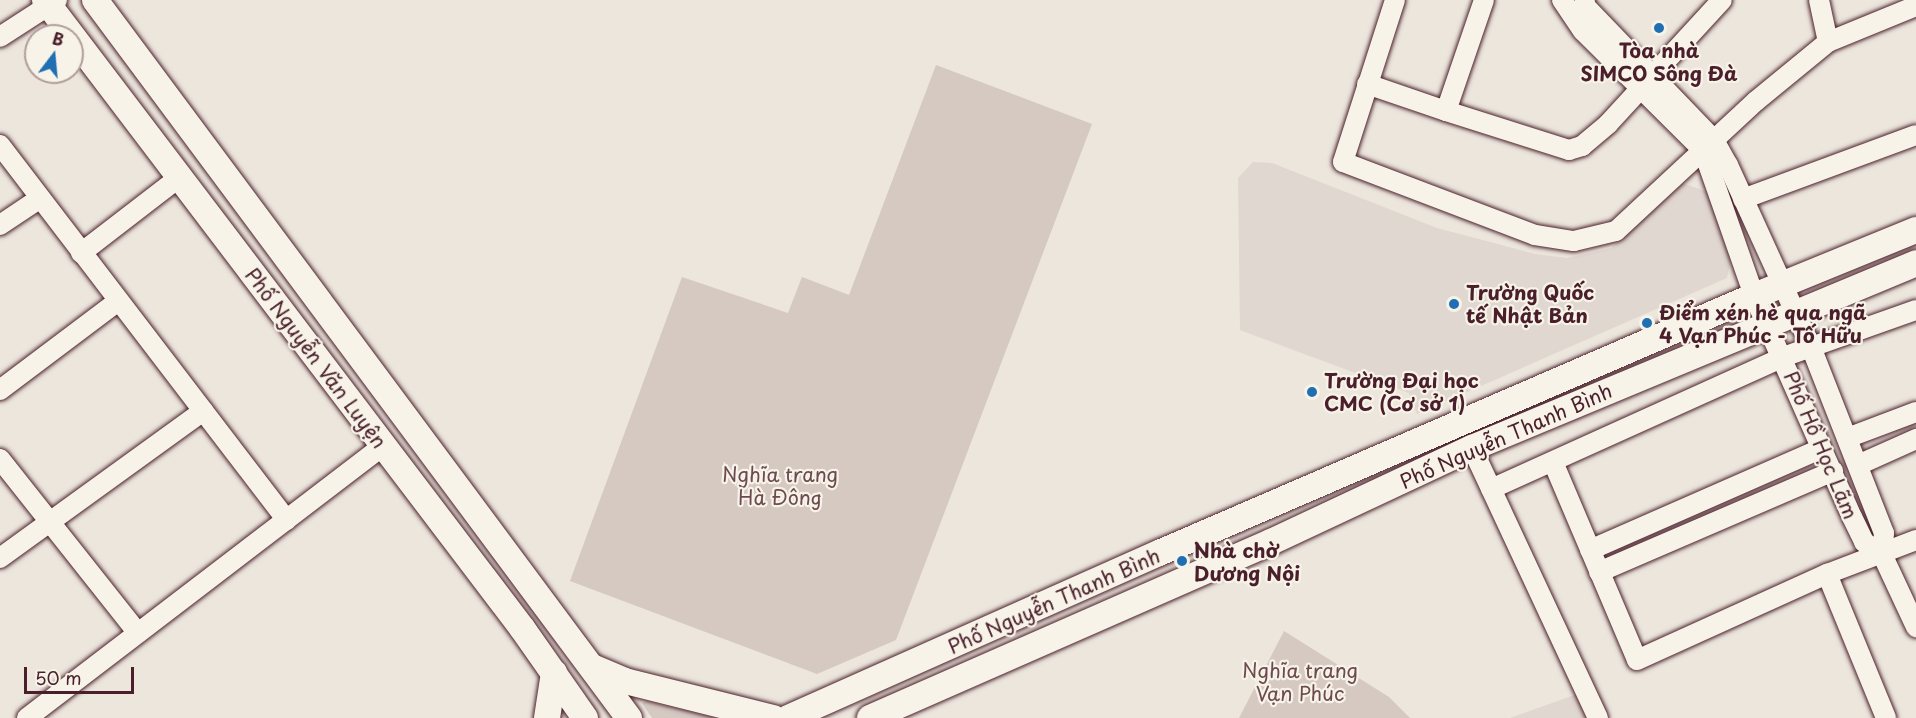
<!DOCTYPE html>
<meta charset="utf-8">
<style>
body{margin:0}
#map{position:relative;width:1916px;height:718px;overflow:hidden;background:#ece6dd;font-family:"Playpen Sans",sans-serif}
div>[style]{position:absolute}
.built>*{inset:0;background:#e0d7d0}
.green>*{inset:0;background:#d5c9c2}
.roads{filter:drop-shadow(0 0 2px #4a1f2b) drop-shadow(0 0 2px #4a1f2b)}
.minor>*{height:20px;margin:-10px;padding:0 10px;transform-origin:10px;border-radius:10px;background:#f7f3e8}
.major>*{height:26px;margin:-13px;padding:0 13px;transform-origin:13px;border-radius:13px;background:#f7f3e8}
.dots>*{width:16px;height:16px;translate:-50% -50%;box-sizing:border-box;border:3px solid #f7f3e8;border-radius:50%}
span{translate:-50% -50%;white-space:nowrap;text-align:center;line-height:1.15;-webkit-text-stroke:4.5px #f7f3e8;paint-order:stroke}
.poi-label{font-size:20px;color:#4a1f2b;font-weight:700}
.left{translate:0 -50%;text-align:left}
.street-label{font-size:20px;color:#4a1f2b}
.park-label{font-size:20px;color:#6d4a51}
.north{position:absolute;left:24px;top:24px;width:60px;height:60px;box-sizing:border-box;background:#f7f3e8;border:2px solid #b29e9c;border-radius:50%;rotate:16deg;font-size:16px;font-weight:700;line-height:24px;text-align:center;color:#4a1f2b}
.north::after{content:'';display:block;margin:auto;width:21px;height:27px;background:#1f6fb2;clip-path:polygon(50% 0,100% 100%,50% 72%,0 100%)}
.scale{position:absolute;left:24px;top:667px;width:110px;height:27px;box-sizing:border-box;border:3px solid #4a1f2b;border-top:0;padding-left:8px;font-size:18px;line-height:21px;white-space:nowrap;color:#4a1f2b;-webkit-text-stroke:4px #f7f3e8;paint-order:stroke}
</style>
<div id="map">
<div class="built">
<i style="clip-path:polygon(1253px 162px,1272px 163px,1437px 228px,1535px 254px,1567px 258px,1611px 248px,1682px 183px,1708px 192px,1732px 256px,1727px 278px,1417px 414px,1409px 393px,1240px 330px,1238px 178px)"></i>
<i style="clip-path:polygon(1580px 693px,1590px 718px,1510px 718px)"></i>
</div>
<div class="green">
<i style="clip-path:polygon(936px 65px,1092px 124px,896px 640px,817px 674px,570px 581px,682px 277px,788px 313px,802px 277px,849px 295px)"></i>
<i style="clip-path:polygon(1284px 631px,1389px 697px,1410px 718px,1239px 718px)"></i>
<i style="clip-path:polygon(646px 701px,717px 718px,652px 718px,642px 703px)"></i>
</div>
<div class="roads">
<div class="minor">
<i style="left:1395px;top:0;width:170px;rotate:107.8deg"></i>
<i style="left:1343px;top:162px;width:205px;rotate:20.8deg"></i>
<i style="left:1535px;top:235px;width:39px;rotate:9deg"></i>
<i style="left:1574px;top:241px;width:43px;rotate:-13.4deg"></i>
<i style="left:1616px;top:231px;width:191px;rotate:-42.9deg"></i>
<i style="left:1756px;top:101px;width:93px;rotate:-39.3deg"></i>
<i style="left:1828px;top:42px;width:95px;rotate:-22.2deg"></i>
<i style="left:1484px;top:0;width:117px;rotate:108.9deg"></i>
<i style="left:1446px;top:111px;width:129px;rotate:17.6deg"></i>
<i style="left:1569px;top:150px;width:14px;rotate:-17deg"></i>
<i style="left:1582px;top:146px;width:34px;rotate:-40deg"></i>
<i style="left:1608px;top:124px;width:168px;rotate:-47.4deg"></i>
<i style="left:1562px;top:0;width:37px;rotate:56deg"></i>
<i style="left:1583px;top:31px;width:169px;rotate:44.8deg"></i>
<i style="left:1703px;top:150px;width:155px;rotate:70.7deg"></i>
<i style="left:1754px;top:296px;width:242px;rotate:66.1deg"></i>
<i style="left:1852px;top:517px;width:28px;rotate:64deg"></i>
<i style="left:1864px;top:542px;width:22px;rotate:34deg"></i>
<i style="left:1585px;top:0;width:5px;rotate:101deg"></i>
<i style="left:1584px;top:5px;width:187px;rotate:46.1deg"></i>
<i style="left:1714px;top:140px;width:29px;rotate:61deg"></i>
<i style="left:1728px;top:165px;width:200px;rotate:65.5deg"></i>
<i style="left:1811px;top:347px;width:200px;rotate:68.6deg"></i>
<i style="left:1884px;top:533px;width:21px;rotate:95deg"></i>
<i style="left:1882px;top:554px;width:81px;rotate:65deg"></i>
<i style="left:1819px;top:0;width:43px;rotate:77.9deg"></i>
<i style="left:0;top:37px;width:68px;rotate:-33deg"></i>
<i style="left:1367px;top:84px;width:83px;rotate:18.9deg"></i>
<i style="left:0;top:145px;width:472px;rotate:52.6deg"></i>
<i style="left:1743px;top:199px;width:184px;rotate:-20.3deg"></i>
<i style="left:0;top:225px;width:47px;rotate:-33.7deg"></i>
<i style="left:81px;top:253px;width:126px;rotate:-37.6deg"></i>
<i style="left:0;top:390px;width:148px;rotate:-37deg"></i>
<i style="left:1847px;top:438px;width:74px;rotate:-20.6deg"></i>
<i style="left:1472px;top:448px;width:298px;rotate:65deg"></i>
<i style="left:0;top:459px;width:222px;rotate:51.6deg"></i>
<i style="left:1553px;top:462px;width:215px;rotate:67deg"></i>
<i style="left:1637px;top:660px;width:209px;rotate:-24.4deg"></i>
<i style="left:1827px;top:574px;width:95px;rotate:-20.9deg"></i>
<i style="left:1858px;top:465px;width:64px;rotate:-24.1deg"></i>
<i style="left:1491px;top:489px;width:320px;rotate:-24.3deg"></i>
<i style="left:1783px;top:357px;width:141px;rotate:-19.5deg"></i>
<i style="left:1590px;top:550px;width:253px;rotate:-23.7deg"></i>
<i style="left:0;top:558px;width:251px;rotate:-35.9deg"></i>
<i style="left:1599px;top:572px;width:255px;rotate:-23.3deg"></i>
<i style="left:1827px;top:574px;width:156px;rotate:67.7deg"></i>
<i style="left:27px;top:718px;width:447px;rotate:-37.4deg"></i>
</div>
<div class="major">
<i style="left:45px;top:0;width:789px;rotate:52.78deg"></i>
<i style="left:522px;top:628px;width:110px;rotate:55deg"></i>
<i style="left:95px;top:0;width:895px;rotate:53.36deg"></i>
<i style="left:592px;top:667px;width:36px;rotate:23deg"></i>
<i style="left:625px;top:681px;width:153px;rotate:14deg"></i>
<i style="left:547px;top:718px;width:46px;rotate:-81.2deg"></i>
<i style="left:788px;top:718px;width:406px;rotate:-24deg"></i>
<i style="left:1159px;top:553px;width:648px;rotate:-23.36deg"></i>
<i style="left:1754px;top:296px;width:175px;rotate:-22.2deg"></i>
<i style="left:870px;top:718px;width:438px;rotate:-23.7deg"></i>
<i style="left:1271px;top:542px;width:222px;rotate:-25.1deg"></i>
<i style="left:1472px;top:448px;width:481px;rotate:-22.6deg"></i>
</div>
</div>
<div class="dots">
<i style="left:1659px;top:28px;background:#1f6fb2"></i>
<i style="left:1454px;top:304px;background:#1f6fb2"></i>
<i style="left:1647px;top:323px;background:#1f6fb2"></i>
<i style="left:1312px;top:392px;background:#1f6fb2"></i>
<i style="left:1182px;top:561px;background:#1f6fb2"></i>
</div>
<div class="poi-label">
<span style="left:1659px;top:62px">Tòa nhà<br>SIMCO Sông Đà</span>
<span class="left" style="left:1466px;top:304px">Trường Quốc<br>tế Nhật Bản</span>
<span class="left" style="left:1659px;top:324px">Điểm xén hè qua ngã<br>4 Vạn Phúc - Tố Hữu</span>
<span class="left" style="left:1324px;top:392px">Trường Đại học<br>CMC (Cơ sở 1)</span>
<span class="left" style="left:1194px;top:562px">Nhà chờ<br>Dương Nội</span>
</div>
<div class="street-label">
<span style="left:316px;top:358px;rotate:53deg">Phố Nguyễn Văn Luyện</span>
<span style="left:1506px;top:436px;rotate:-24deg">Phố Nguyễn Thanh Bình</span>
<span style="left:1821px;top:445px;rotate:67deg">Phố Hồ Học Lãm</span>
<span style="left:1054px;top:601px;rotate:-24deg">Phố Nguyễn Thanh Bình</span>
</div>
<div class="park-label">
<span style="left:780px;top:486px">Nghĩa trang<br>Hà Đông</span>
<span style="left:1300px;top:682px">Nghĩa trang<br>Vạn Phúc</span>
</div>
<div class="north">B</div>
<div class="scale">50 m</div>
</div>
